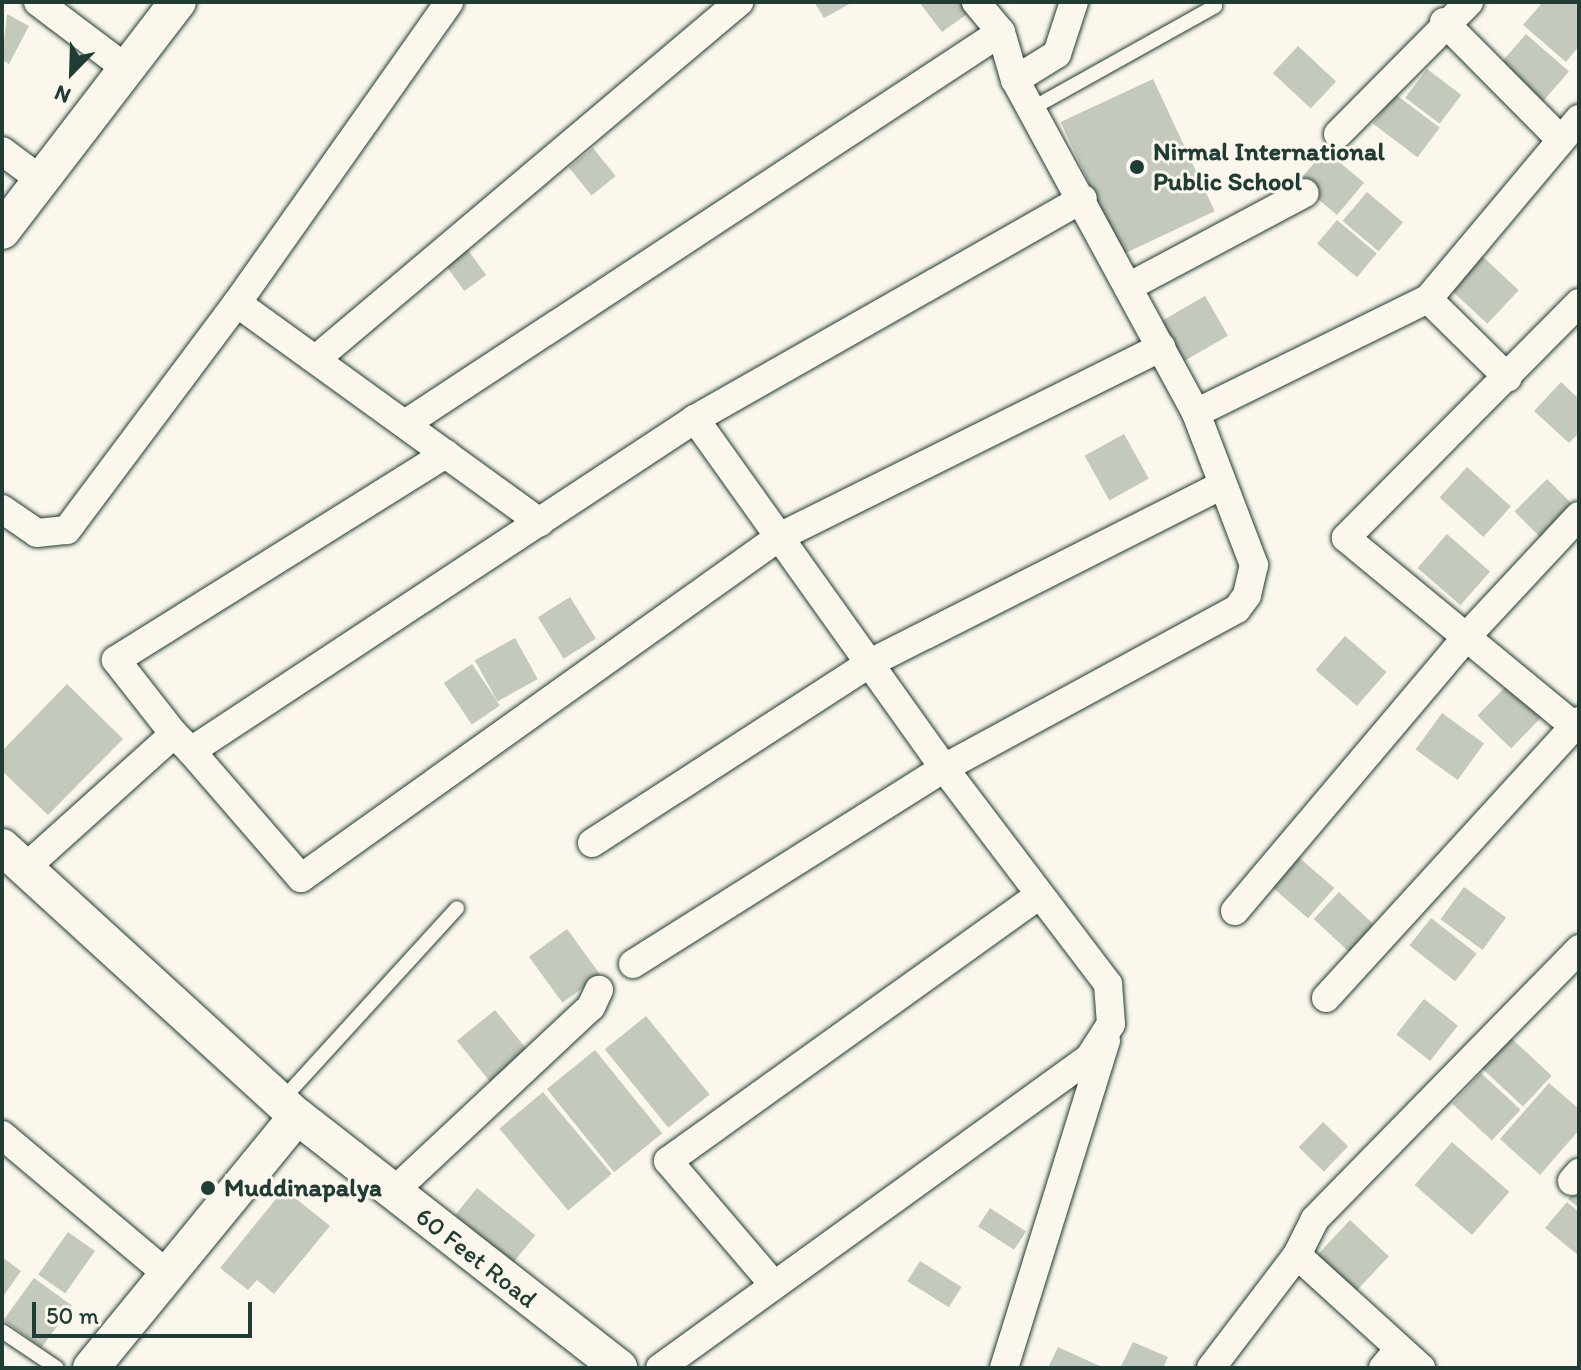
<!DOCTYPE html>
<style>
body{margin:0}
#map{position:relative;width:1581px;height:1370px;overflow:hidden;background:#fbf7ec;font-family:Itim,sans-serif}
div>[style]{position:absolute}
.building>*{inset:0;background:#c4c9be;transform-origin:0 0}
.roads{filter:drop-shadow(0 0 2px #1f3d34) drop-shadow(0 0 2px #1f3d34)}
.service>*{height:14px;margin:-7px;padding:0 7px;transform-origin:7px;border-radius:7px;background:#fbf7ec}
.minor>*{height:28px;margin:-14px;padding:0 14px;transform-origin:14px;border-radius:14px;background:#fbf7ec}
.tertiary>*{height:36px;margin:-18px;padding:0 18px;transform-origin:18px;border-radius:18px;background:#fbf7ec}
.dots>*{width:22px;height:22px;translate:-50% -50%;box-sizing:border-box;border:4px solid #fbf7ec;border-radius:50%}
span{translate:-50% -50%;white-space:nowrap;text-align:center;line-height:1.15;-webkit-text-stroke:6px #fbf7ec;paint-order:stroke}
.poi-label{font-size:26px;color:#1f3d34;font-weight:700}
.left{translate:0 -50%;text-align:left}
.street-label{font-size:26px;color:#1f3d34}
.frame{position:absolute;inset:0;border:4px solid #1f3d34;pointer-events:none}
.north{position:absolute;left:32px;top:32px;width:80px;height:80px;-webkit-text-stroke:6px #fbf7ec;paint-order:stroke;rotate:203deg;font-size:22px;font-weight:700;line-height:32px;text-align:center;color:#1f3d34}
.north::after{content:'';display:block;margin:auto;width:28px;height:36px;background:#1f3d34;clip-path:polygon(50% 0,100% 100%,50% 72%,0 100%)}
.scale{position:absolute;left:32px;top:1302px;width:220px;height:36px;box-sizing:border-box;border:4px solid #1f3d34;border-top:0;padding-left:10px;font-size:24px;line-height:28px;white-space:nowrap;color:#1f3d34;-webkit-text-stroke:6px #fbf7ec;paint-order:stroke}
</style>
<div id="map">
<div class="building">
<i style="clip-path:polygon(814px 2px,853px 2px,824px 18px)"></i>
<i style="clip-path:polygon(919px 2px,967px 2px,973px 10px,942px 32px)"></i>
<i style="clip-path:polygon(1543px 2px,1579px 2px,1579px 46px,1566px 62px,1523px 25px)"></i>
<i style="clip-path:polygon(7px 14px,29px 26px,9px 64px,2px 60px)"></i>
<i style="left:1526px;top:34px;width:57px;height:45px;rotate:41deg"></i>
<i style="left:1298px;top:46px;width:52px;height:37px;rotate:43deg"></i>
<i style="left:1427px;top:69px;width:43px;height:36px;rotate:37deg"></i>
<i style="left:1153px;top:79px;width:146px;height:102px;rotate:65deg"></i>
<i style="left:1395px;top:94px;width:56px;height:37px;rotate:37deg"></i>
<i style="left:593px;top:148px;width:36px;height:31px;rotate:51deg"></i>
<i style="left:1325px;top:150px;width:51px;height:42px;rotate:40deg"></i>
<i style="left:1367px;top:192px;width:47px;height:38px;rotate:40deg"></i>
<i style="left:1337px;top:220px;width:52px;height:31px;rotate:40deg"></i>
<i style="left:465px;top:246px;width:36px;height:27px;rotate:54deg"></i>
<i style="left:1480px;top:254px;width:53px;height:46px;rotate:43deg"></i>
<i style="left:1205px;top:296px;width:46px;height:55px;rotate:60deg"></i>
<i style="clip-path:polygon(1561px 382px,1579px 399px,1579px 433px,1569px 443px,1534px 411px)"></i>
<i style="left:1124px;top:434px;width:51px;height:45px;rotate:61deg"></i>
<i style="left:1467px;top:467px;width:59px;height:41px;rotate:42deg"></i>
<i style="left:1547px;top:479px;width:45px;height:46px;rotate:45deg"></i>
<i style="left:1447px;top:534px;width:57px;height:45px;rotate:41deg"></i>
<i style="left:570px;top:597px;width:49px;height:38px;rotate:58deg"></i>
<i style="left:1345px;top:636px;width:55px;height:45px;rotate:41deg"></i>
<i style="left:515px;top:638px;width:47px;height:46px;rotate:61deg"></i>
<i style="left:472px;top:664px;width:50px;height:34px;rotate:56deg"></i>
<i style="left:1510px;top:682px;width:47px;height:47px;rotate:44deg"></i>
<i style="clip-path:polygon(67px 684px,123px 739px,48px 815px,2px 771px,2px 751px)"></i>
<i style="left:1442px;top:713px;width:52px;height:45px;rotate:36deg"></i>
<i style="left:1295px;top:854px;width:52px;height:40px;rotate:41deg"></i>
<i style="left:1464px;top:887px;width:52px;height:40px;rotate:36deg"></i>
<i style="left:1339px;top:892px;width:52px;height:37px;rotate:43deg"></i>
<i style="left:1431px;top:918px;width:58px;height:35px;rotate:38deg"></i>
<i style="left:567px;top:929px;width:57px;height:47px;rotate:54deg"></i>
<i style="left:1424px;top:999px;width:43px;height:45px;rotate:38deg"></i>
<i style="left:495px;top:1010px;width:54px;height:49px;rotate:51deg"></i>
<i style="left:646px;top:1016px;width:101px;height:53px;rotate:51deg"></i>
<i style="left:1510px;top:1037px;width:57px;height:42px;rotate:43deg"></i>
<i style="left:595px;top:1050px;width:107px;height:62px;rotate:51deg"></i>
<i style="left:1481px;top:1073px;width:54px;height:42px;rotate:43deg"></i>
<i style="clip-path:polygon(1549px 1083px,1579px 1109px,1579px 1130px,1540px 1175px,1500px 1139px)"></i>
<i style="left:543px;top:1092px;width:107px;height:57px;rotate:50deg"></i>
<i style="left:1323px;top:1122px;width:35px;height:35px;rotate:44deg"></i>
<i style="left:1452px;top:1142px;width:76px;height:57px;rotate:41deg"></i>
<i style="clip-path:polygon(1579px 1187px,1579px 1208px,1568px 1199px)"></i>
<i style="left:477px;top:1188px;width:75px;height:35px;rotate:39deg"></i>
<i style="clip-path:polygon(284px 1189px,330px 1226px,274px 1294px,257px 1280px,248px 1290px,220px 1268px)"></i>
<i style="clip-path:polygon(1567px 1202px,1579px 1212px,1579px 1256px,1545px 1228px)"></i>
<i style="left:990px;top:1208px;width:43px;height:22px;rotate:33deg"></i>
<i style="left:1350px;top:1220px;width:53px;height:54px;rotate:43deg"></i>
<i style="left:68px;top:1232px;width:33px;height:52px;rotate:35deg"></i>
<i style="clip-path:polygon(2px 1257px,21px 1271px,2px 1298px)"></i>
<i style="left:920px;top:1261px;width:49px;height:24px;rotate:32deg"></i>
<i style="left:34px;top:1278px;width:47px;height:52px;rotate:36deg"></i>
<i style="clip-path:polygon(1133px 1342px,1168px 1357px,1163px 1368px,1120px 1368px)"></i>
<i style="clip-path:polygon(1058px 1347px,1104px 1368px,1048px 1368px)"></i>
</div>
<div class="roads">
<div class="service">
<i style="left:1031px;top:109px;width:211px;rotate:-29.2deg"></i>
<i style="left:281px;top:1101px;width:261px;rotate:-47.6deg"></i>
<i style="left:2px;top:1331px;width:66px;rotate:33.9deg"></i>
</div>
<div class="minor">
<i style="left:38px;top:2px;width:111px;rotate:37deg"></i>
<i style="left:1444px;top:22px;width:166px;rotate:45.2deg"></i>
<i style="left:1015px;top:80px;width:49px;rotate:-31.8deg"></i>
<i style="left:1057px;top:54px;width:55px;rotate:-71.9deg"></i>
<i style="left:1338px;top:134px;width:186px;rotate:-45.2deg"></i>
<i style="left:2px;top:151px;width:49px;rotate:36.6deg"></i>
<i style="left:1128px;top:287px;width:200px;rotate:-28deg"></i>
<i style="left:1428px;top:299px;width:112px;rotate:44.6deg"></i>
<i style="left:237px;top:303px;width:374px;rotate:35.9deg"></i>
<i style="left:1579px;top:303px;width:331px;rotate:134.8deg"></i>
<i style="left:1346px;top:538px;width:302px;rotate:39.5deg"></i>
<i style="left:316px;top:359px;width:554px;rotate:-40.16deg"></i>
<i style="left:1196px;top:413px;width:258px;rotate:-26.2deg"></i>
<i style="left:1428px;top:299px;width:235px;rotate:-50deg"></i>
<i style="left:405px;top:424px;width:713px;rotate:-33.33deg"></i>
<i style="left:2px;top:509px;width:42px;rotate:34.4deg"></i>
<i style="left:37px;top:533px;width:30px;rotate:-6deg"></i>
<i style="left:67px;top:530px;width:284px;rotate:-53.2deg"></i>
<i style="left:237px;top:303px;width:368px;rotate:-54.8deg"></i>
<i style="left:174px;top:734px;width:94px;rotate:-128.1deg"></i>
<i style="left:116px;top:660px;width:389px;rotate:-32deg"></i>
<i style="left:191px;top:751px;width:168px;rotate:49.1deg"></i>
<i style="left:301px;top:878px;width:587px;rotate:-35.5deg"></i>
<i style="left:779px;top:537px;width:427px;rotate:-26.4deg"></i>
<i style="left:592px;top:843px;width:331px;rotate:-32.9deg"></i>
<i style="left:870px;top:663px;width:393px;rotate:-26.8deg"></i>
<i style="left:24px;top:869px;width:202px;rotate:-42deg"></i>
<i style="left:174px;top:734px;width:24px;rotate:45deg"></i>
<i style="left:191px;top:751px;width:604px;rotate:-33.37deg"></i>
<i style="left:695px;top:419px;width:446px;rotate:-29.6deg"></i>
<i style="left:1235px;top:911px;width:360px;rotate:-49.8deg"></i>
<i style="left:1467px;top:636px;width:164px;rotate:-47deg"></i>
<i style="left:633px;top:964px;width:368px;rotate:-32.2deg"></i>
<i style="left:944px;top:768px;width:333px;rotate:-28.5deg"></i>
<i style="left:1237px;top:609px;width:17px;rotate:-54deg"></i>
<i style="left:1247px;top:595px;width:31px;rotate:-77deg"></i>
<i style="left:1254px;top:565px;width:163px;rotate:-110.9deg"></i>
<i style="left:1196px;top:413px;width:379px;rotate:-118.5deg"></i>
<i style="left:1015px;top:80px;width:50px;rotate:-106.3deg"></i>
<i style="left:1001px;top:32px;width:39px;rotate:-130deg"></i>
<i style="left:1326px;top:998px;width:375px;rotate:-47.6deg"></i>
<i style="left:2px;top:1135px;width:214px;rotate:40.1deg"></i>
<i style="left:1572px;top:1181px;width:11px;rotate:-49deg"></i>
<i style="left:392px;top:1193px;width:272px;rotate:-43.1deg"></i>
<i style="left:591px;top:1007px;width:19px;rotate:-65deg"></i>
<i style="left:1297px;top:1255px;width:168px;rotate:42.3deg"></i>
<i style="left:774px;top:1285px;width:163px;rotate:-130.5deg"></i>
<i style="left:668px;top:1161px;width:457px;rotate:-35.6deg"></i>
<i style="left:660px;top:1368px;width:529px;rotate:-35.85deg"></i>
<i style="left:1089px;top:1058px;width:40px;rotate:-57.1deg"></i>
<i style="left:1111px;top:1024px;width:40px;rotate:-94.3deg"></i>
<i style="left:1108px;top:984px;width:271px;rotate:-127.2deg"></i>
<i style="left:944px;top:768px;width:429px;rotate:-125.5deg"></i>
<i style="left:1004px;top:1368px;width:343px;rotate:-72.7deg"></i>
<i style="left:1211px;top:1368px;width:142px;rotate:-52.7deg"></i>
<i style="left:1297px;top:1255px;width:40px;rotate:-63.4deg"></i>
<i style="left:1315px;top:1219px;width:378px;rotate:-45.6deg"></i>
<i style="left:1383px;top:1368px;width:25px;rotate:-50deg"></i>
</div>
<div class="tertiary">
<i style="left:2px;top:231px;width:289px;rotate:-52.5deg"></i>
<i style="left:2px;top:847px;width:399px;rotate:42.4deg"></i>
<i style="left:297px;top:1116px;width:409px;rotate:38deg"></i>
<i style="left:91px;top:1368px;width:325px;rotate:-50.7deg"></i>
</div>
</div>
<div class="dots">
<i style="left:1137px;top:167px;background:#1f3d34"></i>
<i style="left:208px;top:1188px;background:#1f3d34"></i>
</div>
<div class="poi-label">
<span class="left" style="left:1153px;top:167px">Nirmal International<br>Public School</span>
<span class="left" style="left:224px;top:1188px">Muddinapalya</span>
</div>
<div class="street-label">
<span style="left:476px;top:1258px;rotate:38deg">60 Feet Road</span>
</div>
<div class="frame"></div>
<div class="north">N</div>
<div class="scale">50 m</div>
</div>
